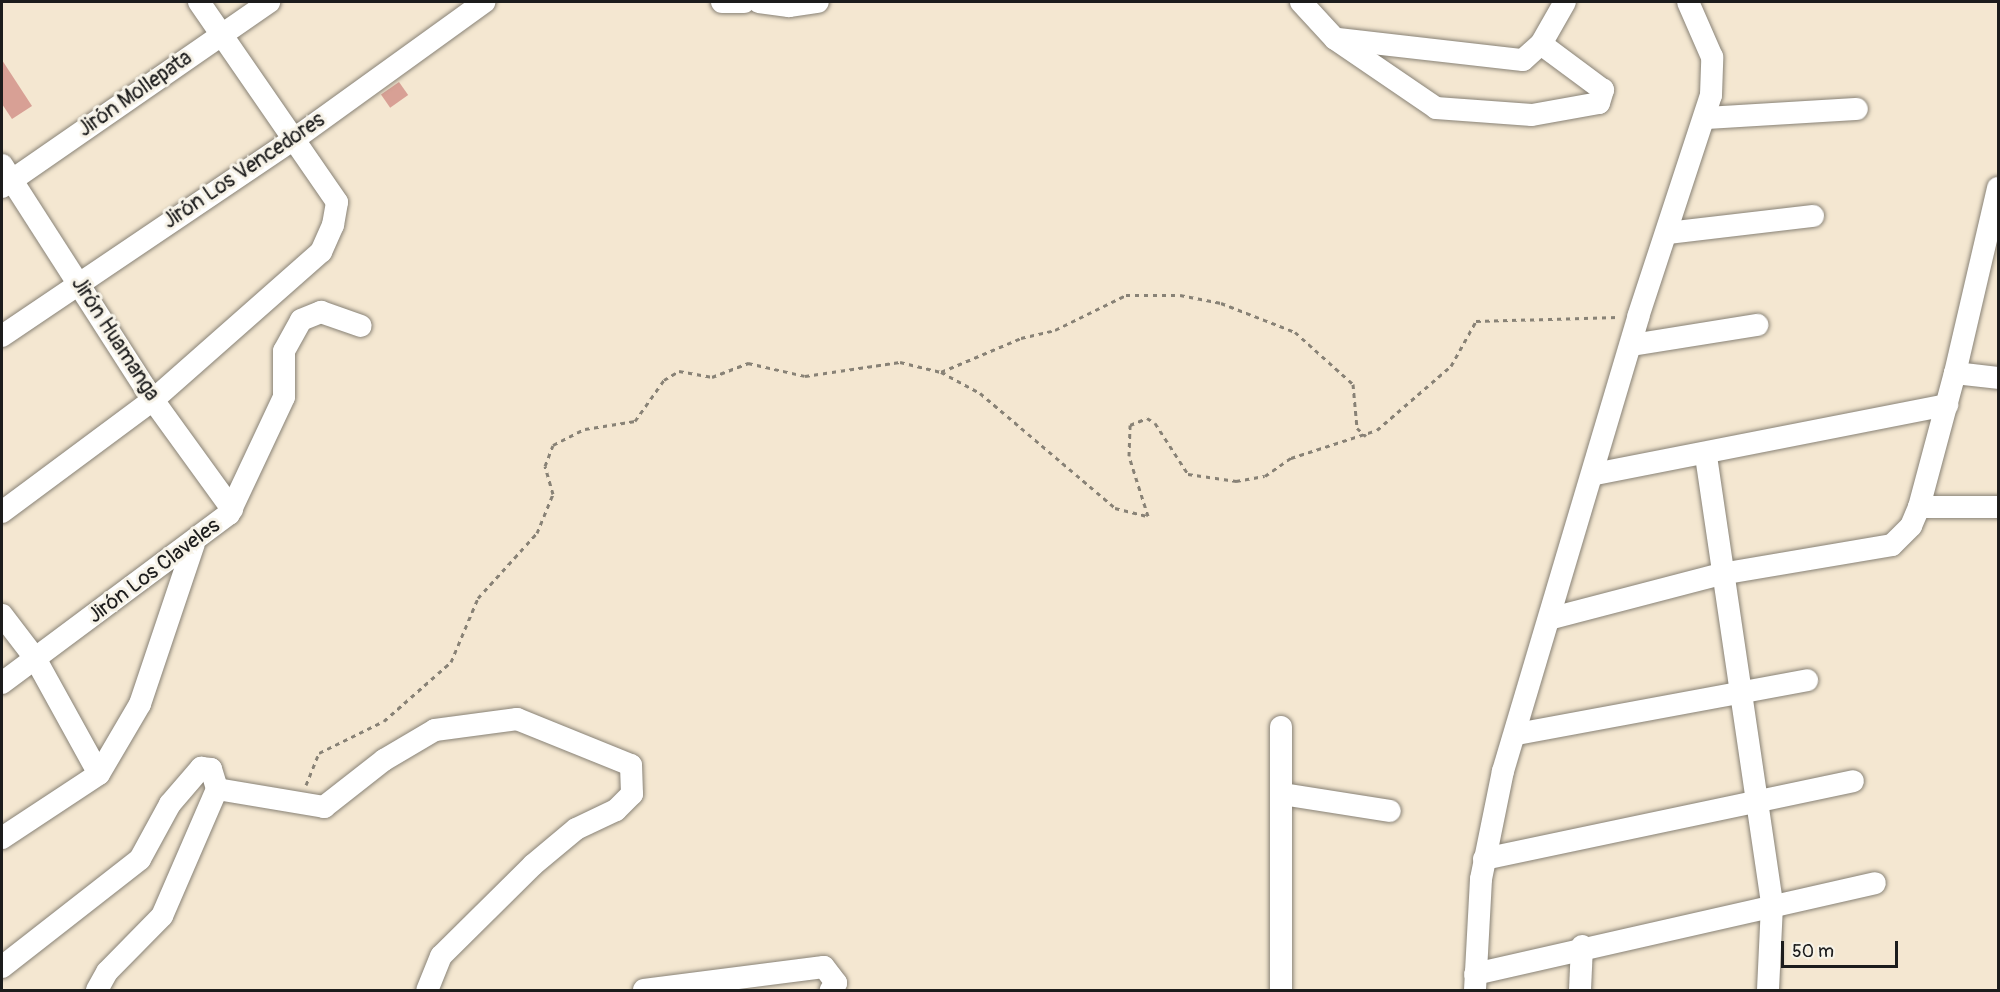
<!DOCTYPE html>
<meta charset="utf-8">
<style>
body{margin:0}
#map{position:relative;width:2000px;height:992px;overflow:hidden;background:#f4e7d1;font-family:Pangolin,sans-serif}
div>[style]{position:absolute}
.building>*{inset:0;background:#d8a095;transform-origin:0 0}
.path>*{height:3px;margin-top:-1.5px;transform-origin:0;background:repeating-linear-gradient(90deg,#888276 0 4.5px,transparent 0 9px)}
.roads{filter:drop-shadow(0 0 2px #888276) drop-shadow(0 0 2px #888276)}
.minor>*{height:22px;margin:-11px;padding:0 11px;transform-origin:11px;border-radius:11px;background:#fff}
span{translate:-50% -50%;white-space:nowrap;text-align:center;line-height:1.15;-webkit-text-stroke:6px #f7f3e8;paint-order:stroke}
.street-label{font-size:21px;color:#1c1c1c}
.frame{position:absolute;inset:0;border:3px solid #1c1c1c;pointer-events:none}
.scale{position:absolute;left:1781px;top:941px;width:117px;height:27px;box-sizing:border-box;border:3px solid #1c1c1c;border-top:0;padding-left:8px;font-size:18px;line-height:21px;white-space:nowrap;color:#1c1c1c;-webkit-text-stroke:4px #f7f3e8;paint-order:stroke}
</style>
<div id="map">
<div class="building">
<i style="clip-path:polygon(2px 60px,32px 106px,12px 119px,2px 104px)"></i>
<i style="left:399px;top:82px;width:16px;height:22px;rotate:55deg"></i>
</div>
<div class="path">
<i style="left:941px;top:372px;width:87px;rotate:-23deg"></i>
<i style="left:1021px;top:338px;width:35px;rotate:-13deg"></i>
<i style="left:1055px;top:330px;width:79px;rotate:-26.2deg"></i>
<i style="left:1126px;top:295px;width:54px"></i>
<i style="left:1180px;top:295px;width:42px;rotate:11deg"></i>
<i style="left:1221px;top:303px;width:79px;rotate:21.4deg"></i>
<i style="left:1295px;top:332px;width:78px;rotate:41.9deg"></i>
<i style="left:1353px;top:384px;width:44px;rotate:84.8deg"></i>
<i style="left:1357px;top:428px;width:12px;rotate:42deg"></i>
<i style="left:306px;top:785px;width:35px;rotate:-68deg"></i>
<i style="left:319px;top:753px;width:72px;rotate:-26.2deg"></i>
<i style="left:384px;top:721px;width:89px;rotate:-41.4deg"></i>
<i style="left:451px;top:662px;width:69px;rotate:-67.1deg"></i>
<i style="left:478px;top:598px;width:88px;rotate:-47.8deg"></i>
<i style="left:537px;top:533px;width:42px;rotate:-67.7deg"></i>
<i style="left:553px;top:494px;width:29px;rotate:-106deg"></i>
<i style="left:545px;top:466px;width:22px;rotate:-69deg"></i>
<i style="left:553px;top:445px;width:36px;rotate:-27deg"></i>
<i style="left:585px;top:429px;width:51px;rotate:-9.1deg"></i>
<i style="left:635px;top:421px;width:50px;rotate:-54.7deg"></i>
<i style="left:664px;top:380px;width:17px;rotate:-31deg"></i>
<i style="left:679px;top:371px;width:34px;rotate:10deg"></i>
<i style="left:712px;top:377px;width:39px;rotate:-21deg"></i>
<i style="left:748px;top:363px;width:58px;rotate:12.8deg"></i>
<i style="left:805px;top:376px;width:96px;rotate:-8.4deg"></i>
<i style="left:900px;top:362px;width:42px;rotate:13.7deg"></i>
<i style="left:941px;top:372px;width:44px;rotate:28.3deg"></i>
<i style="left:980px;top:393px;width:177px;rotate:40.4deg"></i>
<i style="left:1115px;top:508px;width:34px;rotate:14deg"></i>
<i style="left:1148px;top:516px;width:63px;rotate:-107.6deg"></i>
<i style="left:1129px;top:456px;width:31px;rotate:-88deg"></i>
<i style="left:1130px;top:425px;width:18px;rotate:-22deg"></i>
<i style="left:1147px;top:418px;width:9px;rotate:32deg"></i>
<i style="left:1155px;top:423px;width:61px;rotate:57.1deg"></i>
<i style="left:1188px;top:474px;width:49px;rotate:8.3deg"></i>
<i style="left:1236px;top:481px;width:29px;rotate:-10deg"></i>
<i style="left:1265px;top:476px;width:32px;rotate:-35deg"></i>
<i style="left:1291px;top:458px;width:90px;rotate:-18deg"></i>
<i style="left:1377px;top:430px;width:98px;rotate:-40.9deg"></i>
<i style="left:1451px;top:366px;width:51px;rotate:-60.9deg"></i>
<i style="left:1476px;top:321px;width:142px;rotate:-1.6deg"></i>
</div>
<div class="roads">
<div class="minor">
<i style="left:722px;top:2px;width:22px"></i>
<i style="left:759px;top:2px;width:30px;rotate:8deg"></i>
<i style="left:789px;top:6px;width:29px;rotate:-8deg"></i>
<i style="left:1301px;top:2px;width:50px;rotate:47.4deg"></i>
<i style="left:1335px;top:39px;width:122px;rotate:34.3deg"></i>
<i style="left:1436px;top:108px;width:96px;rotate:4.2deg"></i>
<i style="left:1532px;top:115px;width:68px;rotate:-10.2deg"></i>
<i style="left:1599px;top:103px;width:14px;rotate:-73deg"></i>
<i style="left:1603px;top:90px;width:77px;rotate:-143.4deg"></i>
<i style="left:1338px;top:39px;width:186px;rotate:6.5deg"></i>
<i style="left:1523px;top:60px;width:24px;rotate:-42deg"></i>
<i style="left:1541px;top:44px;width:48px;rotate:-60.3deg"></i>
<i style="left:1705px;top:118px;width:152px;rotate:-3.4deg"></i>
<i style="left:2px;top:165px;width:279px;rotate:57.3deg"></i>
<i style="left:153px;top:400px;width:135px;rotate:54.1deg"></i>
<i style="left:2px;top:187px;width:325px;rotate:-34.7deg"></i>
<i style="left:1668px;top:233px;width:146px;rotate:-6.7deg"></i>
<i style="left:2px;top:336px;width:351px;rotate:-34deg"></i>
<i style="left:293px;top:140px;width:236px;rotate:-35.8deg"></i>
<i style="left:1632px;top:345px;width:127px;rotate:-9.1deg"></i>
<i style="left:1955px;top:373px;width:190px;rotate:-76.9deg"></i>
<i style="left:1706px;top:456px;width:454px;rotate:81.6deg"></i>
<i style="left:1772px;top:905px;width:85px;rotate:92.7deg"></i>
<i style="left:1595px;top:474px;width:359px;rotate:-11.1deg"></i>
<i style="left:1919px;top:507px;width:79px"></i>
<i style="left:2px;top:512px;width:188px;rotate:-36.6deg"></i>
<i style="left:153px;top:400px;width:224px;rotate:-41.4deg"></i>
<i style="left:321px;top:252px;width:30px;rotate:-66deg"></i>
<i style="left:333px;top:225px;width:23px;rotate:-80deg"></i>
<i style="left:337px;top:202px;width:243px;rotate:-124.6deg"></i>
<i style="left:2px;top:615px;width:54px;rotate:52.5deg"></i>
<i style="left:35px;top:658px;width:132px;rotate:61.1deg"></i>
<i style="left:1552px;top:618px;width:175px;rotate:-14.6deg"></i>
<i style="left:1721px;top:574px;width:173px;rotate:-9.6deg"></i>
<i style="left:1892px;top:545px;width:27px;rotate:-45deg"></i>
<i style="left:1911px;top:526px;width:21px;rotate:-67deg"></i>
<i style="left:1919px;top:507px;width:139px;rotate:-75deg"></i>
<i style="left:1955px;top:373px;width:43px;rotate:6.6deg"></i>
<i style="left:2px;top:683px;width:283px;rotate:-36.7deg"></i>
<i style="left:229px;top:514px;width:129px;rotate:-64.8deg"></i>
<i style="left:284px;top:397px;width:46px;rotate:-90deg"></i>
<i style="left:284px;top:351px;width:35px;rotate:-61deg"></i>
<i style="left:301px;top:320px;width:22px;rotate:-22deg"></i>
<i style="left:321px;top:312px;width:42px;rotate:19.3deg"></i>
<i style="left:1517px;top:734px;width:295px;rotate:-10.5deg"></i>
<i style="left:217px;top:789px;width:109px;rotate:9.5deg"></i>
<i style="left:324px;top:807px;width:76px;rotate:-38.1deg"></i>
<i style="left:384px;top:760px;width:59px;rotate:-30.5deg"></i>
<i style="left:435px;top:730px;width:83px;rotate:-7.6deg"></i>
<i style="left:517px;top:719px;width:123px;rotate:22deg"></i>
<i style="left:631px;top:765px;width:29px;rotate:88deg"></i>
<i style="left:632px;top:794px;width:23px;rotate:135deg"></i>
<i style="left:616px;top:810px;width:44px;rotate:154.6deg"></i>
<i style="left:576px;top:829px;width:56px;rotate:140.1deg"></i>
<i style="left:533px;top:865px;width:129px;rotate:135.3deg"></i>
<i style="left:441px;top:956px;width:37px;rotate:112deg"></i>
<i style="left:1283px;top:794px;width:108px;rotate:9deg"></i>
<i style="left:2px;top:838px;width:116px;rotate:-33.4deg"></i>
<i style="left:99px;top:774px;width:81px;rotate:-59.6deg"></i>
<i style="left:140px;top:704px;width:169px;rotate:-71.4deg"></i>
<i style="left:1484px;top:859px;width:377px;rotate:-11.9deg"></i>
<i style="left:2px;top:967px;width:175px;rotate:-38deg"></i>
<i style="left:140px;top:859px;width:63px;rotate:-61.4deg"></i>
<i style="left:170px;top:804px;width:48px;rotate:-49.3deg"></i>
<i style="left:201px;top:768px;width:10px;rotate:6deg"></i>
<i style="left:211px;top:769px;width:21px;rotate:73deg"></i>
<i style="left:217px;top:789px;width:138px;rotate:113.4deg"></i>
<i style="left:162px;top:916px;width:78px;rotate:134.5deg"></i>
<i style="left:107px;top:972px;width:21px;rotate:119deg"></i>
<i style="left:1475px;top:974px;width:410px;rotate:-12.8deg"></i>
<i style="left:644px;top:990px;width:181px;rotate:-7.3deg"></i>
<i style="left:824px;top:967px;width:20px;rotate:53deg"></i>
<i style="left:836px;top:983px;width:9px;rotate:126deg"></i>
<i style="left:1281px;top:990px;width:263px;rotate:-90deg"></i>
<i style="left:1475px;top:990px;width:111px;rotate:-86.9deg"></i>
<i style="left:1481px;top:879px;width:110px;rotate:-78.5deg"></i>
<i style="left:1503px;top:771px;width:474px;rotate:-73.4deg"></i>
<i style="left:1638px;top:317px;width:234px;rotate:-71.8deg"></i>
<i style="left:1711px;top:95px;width:38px;rotate:-88deg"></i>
<i style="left:1712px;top:57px;width:60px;rotate:-113.6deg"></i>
<i style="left:1580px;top:990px;width:44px;rotate:-87.4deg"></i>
</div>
</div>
<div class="street-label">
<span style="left:135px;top:94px;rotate:-35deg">Jirón Mollepata</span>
<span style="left:244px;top:171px;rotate:-34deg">Jirón Los Vencedores</span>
<span style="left:115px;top:339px;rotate:57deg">Jirón Huamanga</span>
<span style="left:154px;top:571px;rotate:-37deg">Jirón Los Claveles</span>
</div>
<div class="frame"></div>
<div class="scale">50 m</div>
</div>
